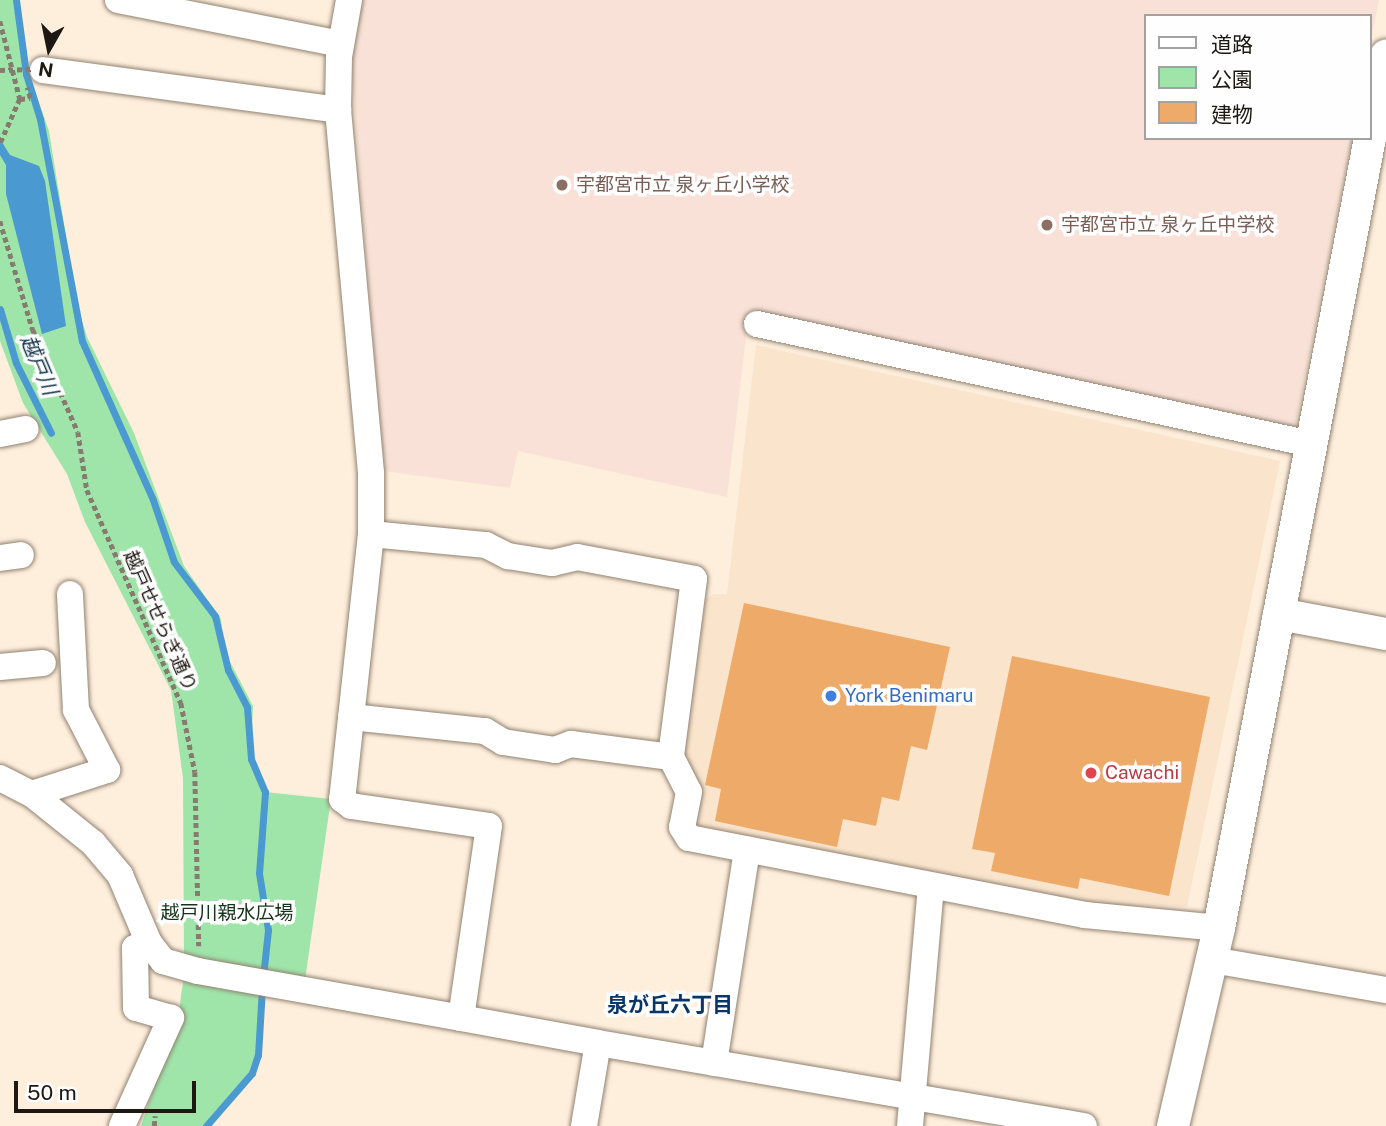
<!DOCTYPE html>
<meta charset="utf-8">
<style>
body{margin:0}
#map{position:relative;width:1386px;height:1126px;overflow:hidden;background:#feeedc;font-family:"Public Sans","Noto Sans JP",sans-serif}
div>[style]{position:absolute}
.built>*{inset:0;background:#fae4cc}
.education>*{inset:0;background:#f9e1d7}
.green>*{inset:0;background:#9fe5aa}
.water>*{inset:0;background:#4a9ad1}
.stream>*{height:7px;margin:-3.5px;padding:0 3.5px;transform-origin:3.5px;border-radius:3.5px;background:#4a9ad1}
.building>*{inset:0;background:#eeaa69}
.path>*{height:4.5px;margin-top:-2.25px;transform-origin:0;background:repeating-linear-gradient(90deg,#867b6f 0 5px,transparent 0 8.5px)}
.roads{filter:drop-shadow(0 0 2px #918272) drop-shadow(0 0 2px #918272)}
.minor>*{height:26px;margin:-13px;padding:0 13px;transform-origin:13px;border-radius:13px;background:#fff}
.tertiary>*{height:32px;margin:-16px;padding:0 16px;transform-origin:16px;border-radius:16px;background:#fff}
.path-bridge>*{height:4.5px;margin-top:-2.25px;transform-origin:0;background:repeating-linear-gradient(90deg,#867b6f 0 5px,transparent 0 8.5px)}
.dots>*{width:19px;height:19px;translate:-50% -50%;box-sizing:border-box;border:4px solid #fefefe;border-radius:50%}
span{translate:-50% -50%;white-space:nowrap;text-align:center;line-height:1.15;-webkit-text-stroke:7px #fefefe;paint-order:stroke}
.education-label{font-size:19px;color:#785e54}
.left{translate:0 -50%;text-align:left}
.street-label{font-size:19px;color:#1e1812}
.shop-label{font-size:19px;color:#366cbe}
.health-label{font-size:19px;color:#be3a42}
.park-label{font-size:19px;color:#14331b}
.water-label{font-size:21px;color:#0f3149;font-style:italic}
.neighbourhood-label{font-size:21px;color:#083669;font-weight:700}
.legend{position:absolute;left:1144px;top:14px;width:228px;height:126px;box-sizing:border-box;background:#fefefe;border:2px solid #a4a2a0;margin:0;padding:9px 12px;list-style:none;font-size:21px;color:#1e1812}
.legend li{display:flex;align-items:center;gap:14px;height:35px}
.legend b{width:35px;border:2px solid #a4a2a0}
.north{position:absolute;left:14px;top:14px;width:70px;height:70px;-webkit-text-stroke:5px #fefefe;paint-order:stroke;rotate:189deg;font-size:19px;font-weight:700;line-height:28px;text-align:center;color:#1e1812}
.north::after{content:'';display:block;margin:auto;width:24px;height:32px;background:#1e1812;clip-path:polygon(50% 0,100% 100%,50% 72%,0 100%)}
.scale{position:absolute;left:14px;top:1081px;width:182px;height:32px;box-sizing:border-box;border:4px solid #1e1812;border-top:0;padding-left:9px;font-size:21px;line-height:24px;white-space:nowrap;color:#1e1812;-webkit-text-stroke:5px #fefefe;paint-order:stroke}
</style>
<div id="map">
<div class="built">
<i style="clip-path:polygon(756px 345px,1280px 461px,1187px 907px,1086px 904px,701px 832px,692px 821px,681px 749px,699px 603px,714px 594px,727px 594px)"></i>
</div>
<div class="education">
<i style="clip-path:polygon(362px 0,1379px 0,1370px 46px,1370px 16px,1146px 16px,1146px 138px,1352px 138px,1295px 427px,749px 311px,727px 497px,518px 451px,510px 488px,383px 471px,351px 58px)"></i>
</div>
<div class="green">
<i style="clip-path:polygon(0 0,19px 0,30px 77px,49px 131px,77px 304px,87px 337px,134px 433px,184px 566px,221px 619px,224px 650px,253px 706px,251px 755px,265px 792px,331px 799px,305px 980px,184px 959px,183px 778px,171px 690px,85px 522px,67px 474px,23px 403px,0 341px)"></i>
<i style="clip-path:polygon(184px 975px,263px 990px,257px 1069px,210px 1126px,141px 1126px,178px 1017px)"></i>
</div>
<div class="water">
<i style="clip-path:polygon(0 139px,10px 155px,39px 166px,45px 181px,66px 326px,42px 334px,6px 194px,6px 165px,0 155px)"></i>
</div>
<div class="stream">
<i style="left:16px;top:0;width:75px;rotate:82.3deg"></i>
<i style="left:26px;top:74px;width:47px;rotate:72.7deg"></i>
<i style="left:40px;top:119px;width:226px;rotate:79.3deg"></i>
<i style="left:82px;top:341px;width:174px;rotate:65.9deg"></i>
<i style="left:153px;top:500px;width:65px;rotate:71.3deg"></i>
<i style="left:174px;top:562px;width:68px;rotate:52.8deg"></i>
<i style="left:215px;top:616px;width:56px;rotate:76.5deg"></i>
<i style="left:228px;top:670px;width:42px;rotate:62.8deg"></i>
<i style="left:247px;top:707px;width:52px;rotate:85.6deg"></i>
<i style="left:251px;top:759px;width:36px;rotate:67deg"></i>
<i style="left:265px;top:792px;width:81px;rotate:94.2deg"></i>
<i style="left:259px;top:873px;width:58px;rotate:81deg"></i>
<i style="left:268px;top:930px;width:47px;rotate:96.1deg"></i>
<i style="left:0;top:309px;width:56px;rotate:73.5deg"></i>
<i style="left:16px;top:363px;width:78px;rotate:63.4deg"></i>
<i style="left:206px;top:1126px;width:70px;rotate:-49deg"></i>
<i style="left:252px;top:1073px;width:19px;rotate:-72deg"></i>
<i style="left:258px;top:1055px;width:67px;rotate:-86.6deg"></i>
</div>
<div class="building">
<i style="clip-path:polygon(744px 603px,950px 647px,927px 750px,911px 746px,899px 801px,882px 797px,876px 826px,843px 819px,837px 847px,715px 821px,721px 789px,705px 785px)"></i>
<i style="clip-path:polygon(1012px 656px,1210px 697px,1169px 896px,1080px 878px,1078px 889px,991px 871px,995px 853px,972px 849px)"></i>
</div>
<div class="path">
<i style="left:0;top:21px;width:81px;rotate:75.6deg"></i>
<i style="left:20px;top:99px;width:49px;rotate:114deg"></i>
<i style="left:20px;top:99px;width:10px;rotate:-6deg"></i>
<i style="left:30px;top:98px;width:11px;rotate:-105deg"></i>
<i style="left:0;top:221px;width:114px;rotate:73.2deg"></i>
<i style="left:33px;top:330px;width:111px;rotate:66.2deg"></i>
<i style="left:78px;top:432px;width:59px;rotate:81.2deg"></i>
<i style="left:87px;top:490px;width:233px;rotate:66.2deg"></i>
<i style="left:181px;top:703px;width:70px;rotate:78.5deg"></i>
<i style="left:195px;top:772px;width:174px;rotate:88.7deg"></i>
<i style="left:154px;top:1126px;width:10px;rotate:-84deg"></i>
</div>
<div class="roads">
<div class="minor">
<i style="left:118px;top:0;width:227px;rotate:11.2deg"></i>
<i style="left:349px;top:0;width:58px;rotate:100deg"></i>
<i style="left:339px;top:57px;width:53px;rotate:91.1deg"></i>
<i style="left:338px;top:110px;width:364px;rotate:84.8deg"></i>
<i style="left:371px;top:473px;width:61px;rotate:90deg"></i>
<i style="left:371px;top:534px;width:267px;rotate:96.2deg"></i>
<i style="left:342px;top:799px;width:11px;rotate:38deg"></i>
<i style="left:351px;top:806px;width:139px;rotate:8.2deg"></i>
<i style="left:489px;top:826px;width:194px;rotate:98.3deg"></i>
<i style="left:461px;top:1018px;width:139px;rotate:10.3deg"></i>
<i style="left:598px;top:1043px;width:84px;rotate:99.6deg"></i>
<i style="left:43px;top:70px;width:298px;rotate:7.7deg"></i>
<i style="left:757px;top:324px;width:567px;rotate:12.22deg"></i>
<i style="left:0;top:434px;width:26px;rotate:-11deg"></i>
<i style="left:371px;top:534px;width:116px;rotate:5.5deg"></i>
<i style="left:486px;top:545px;width:25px;rotate:27deg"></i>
<i style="left:508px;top:556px;width:45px;rotate:9deg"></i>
<i style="left:552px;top:563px;width:26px;rotate:-13deg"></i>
<i style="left:577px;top:557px;width:119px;rotate:10.6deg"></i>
<i style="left:694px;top:579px;width:179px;rotate:97.4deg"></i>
<i style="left:671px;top:757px;width:39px;rotate:63deg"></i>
<i style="left:689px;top:792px;width:36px;rotate:101deg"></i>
<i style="left:682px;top:827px;width:13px;rotate:58deg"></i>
<i style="left:689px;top:838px;width:403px;rotate:11deg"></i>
<i style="left:1085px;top:915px;width:135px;rotate:5.5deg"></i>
<i style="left:0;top:558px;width:21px;rotate:-8deg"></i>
<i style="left:0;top:667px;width:43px;rotate:-5.3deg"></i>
<i style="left:351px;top:717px;width:135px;rotate:6deg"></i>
<i style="left:485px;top:731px;width:21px;rotate:31deg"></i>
<i style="left:503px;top:742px;width:53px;rotate:8.7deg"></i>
<i style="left:555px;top:750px;width:17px;rotate:-21deg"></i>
<i style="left:571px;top:744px;width:101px;rotate:7.4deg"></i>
<i style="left:0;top:778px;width:36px;rotate:27deg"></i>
<i style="left:32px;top:794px;width:78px;rotate:38.8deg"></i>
<i style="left:93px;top:843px;width:42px;rotate:49.8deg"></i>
<i style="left:120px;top:875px;width:74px;rotate:66.9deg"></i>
<i style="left:149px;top:943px;width:23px;rotate:52deg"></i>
<i style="left:163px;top:961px;width:36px;rotate:16deg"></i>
<i style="left:198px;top:971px;width:267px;rotate:10.1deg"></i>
<i style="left:32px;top:794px;width:79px;rotate:-17.7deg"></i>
<i style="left:107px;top:770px;width:68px;rotate:-117.3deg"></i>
<i style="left:76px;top:710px;width:116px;rotate:-93deg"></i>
<i style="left:1212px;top:960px;width:177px;rotate:9.8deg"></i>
<i style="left:598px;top:1043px;width:493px;rotate:9.7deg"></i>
<i style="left:714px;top:1063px;width:216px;rotate:-81.2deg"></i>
<i style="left:122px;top:1126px;width:119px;rotate:-65.6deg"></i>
<i style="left:171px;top:1018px;width:36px;rotate:-164deg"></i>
<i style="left:136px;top:1008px;width:60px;rotate:-91deg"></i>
<i style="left:135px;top:948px;width:15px;rotate:-20deg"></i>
<i style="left:910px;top:1126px;width:240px;rotate:-85deg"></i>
</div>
<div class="tertiary">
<i style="left:1370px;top:138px;width:84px;rotate:-79deg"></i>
<i style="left:1279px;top:614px;width:109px;rotate:10.6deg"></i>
<i style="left:1173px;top:1126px;width:203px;rotate:-76.9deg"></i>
<i style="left:1219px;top:928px;width:804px;rotate:-79.18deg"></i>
</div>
</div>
<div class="path-bridge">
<i style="left:0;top:70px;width:32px;rotate:-2deg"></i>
</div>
<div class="dots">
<i style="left:562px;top:185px;background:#8d6e63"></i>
<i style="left:1047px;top:225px;background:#8d6e63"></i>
<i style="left:831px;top:696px;background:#3f7fe0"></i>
<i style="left:1091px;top:773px;background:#e0444e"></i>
</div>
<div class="education-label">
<span class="left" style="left:576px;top:185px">宇都宮市立 泉ヶ丘小学校</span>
<span class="left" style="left:1061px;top:225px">宇都宮市立 泉ヶ丘中学校</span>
</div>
<div class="street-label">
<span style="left:160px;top:621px;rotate:66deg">越戸せせらぎ通り</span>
</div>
<div class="shop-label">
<span class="left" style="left:845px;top:696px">York Benimaru</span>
</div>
<div class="health-label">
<span class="left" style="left:1105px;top:773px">Cawachi</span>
</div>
<div class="park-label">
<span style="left:227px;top:913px">越戸川親水広場</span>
</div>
<div class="water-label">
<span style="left:39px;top:365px;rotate:67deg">越戸川</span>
</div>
<div class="neighbourhood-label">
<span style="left:670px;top:1005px">泉が丘六丁目</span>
</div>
<ul class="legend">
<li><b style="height:9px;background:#fff"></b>道路</li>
<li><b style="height:19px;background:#9fe5aa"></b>公園</li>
<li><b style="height:19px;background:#eeaa69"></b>建物</li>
</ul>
<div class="north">N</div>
<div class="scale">50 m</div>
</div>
